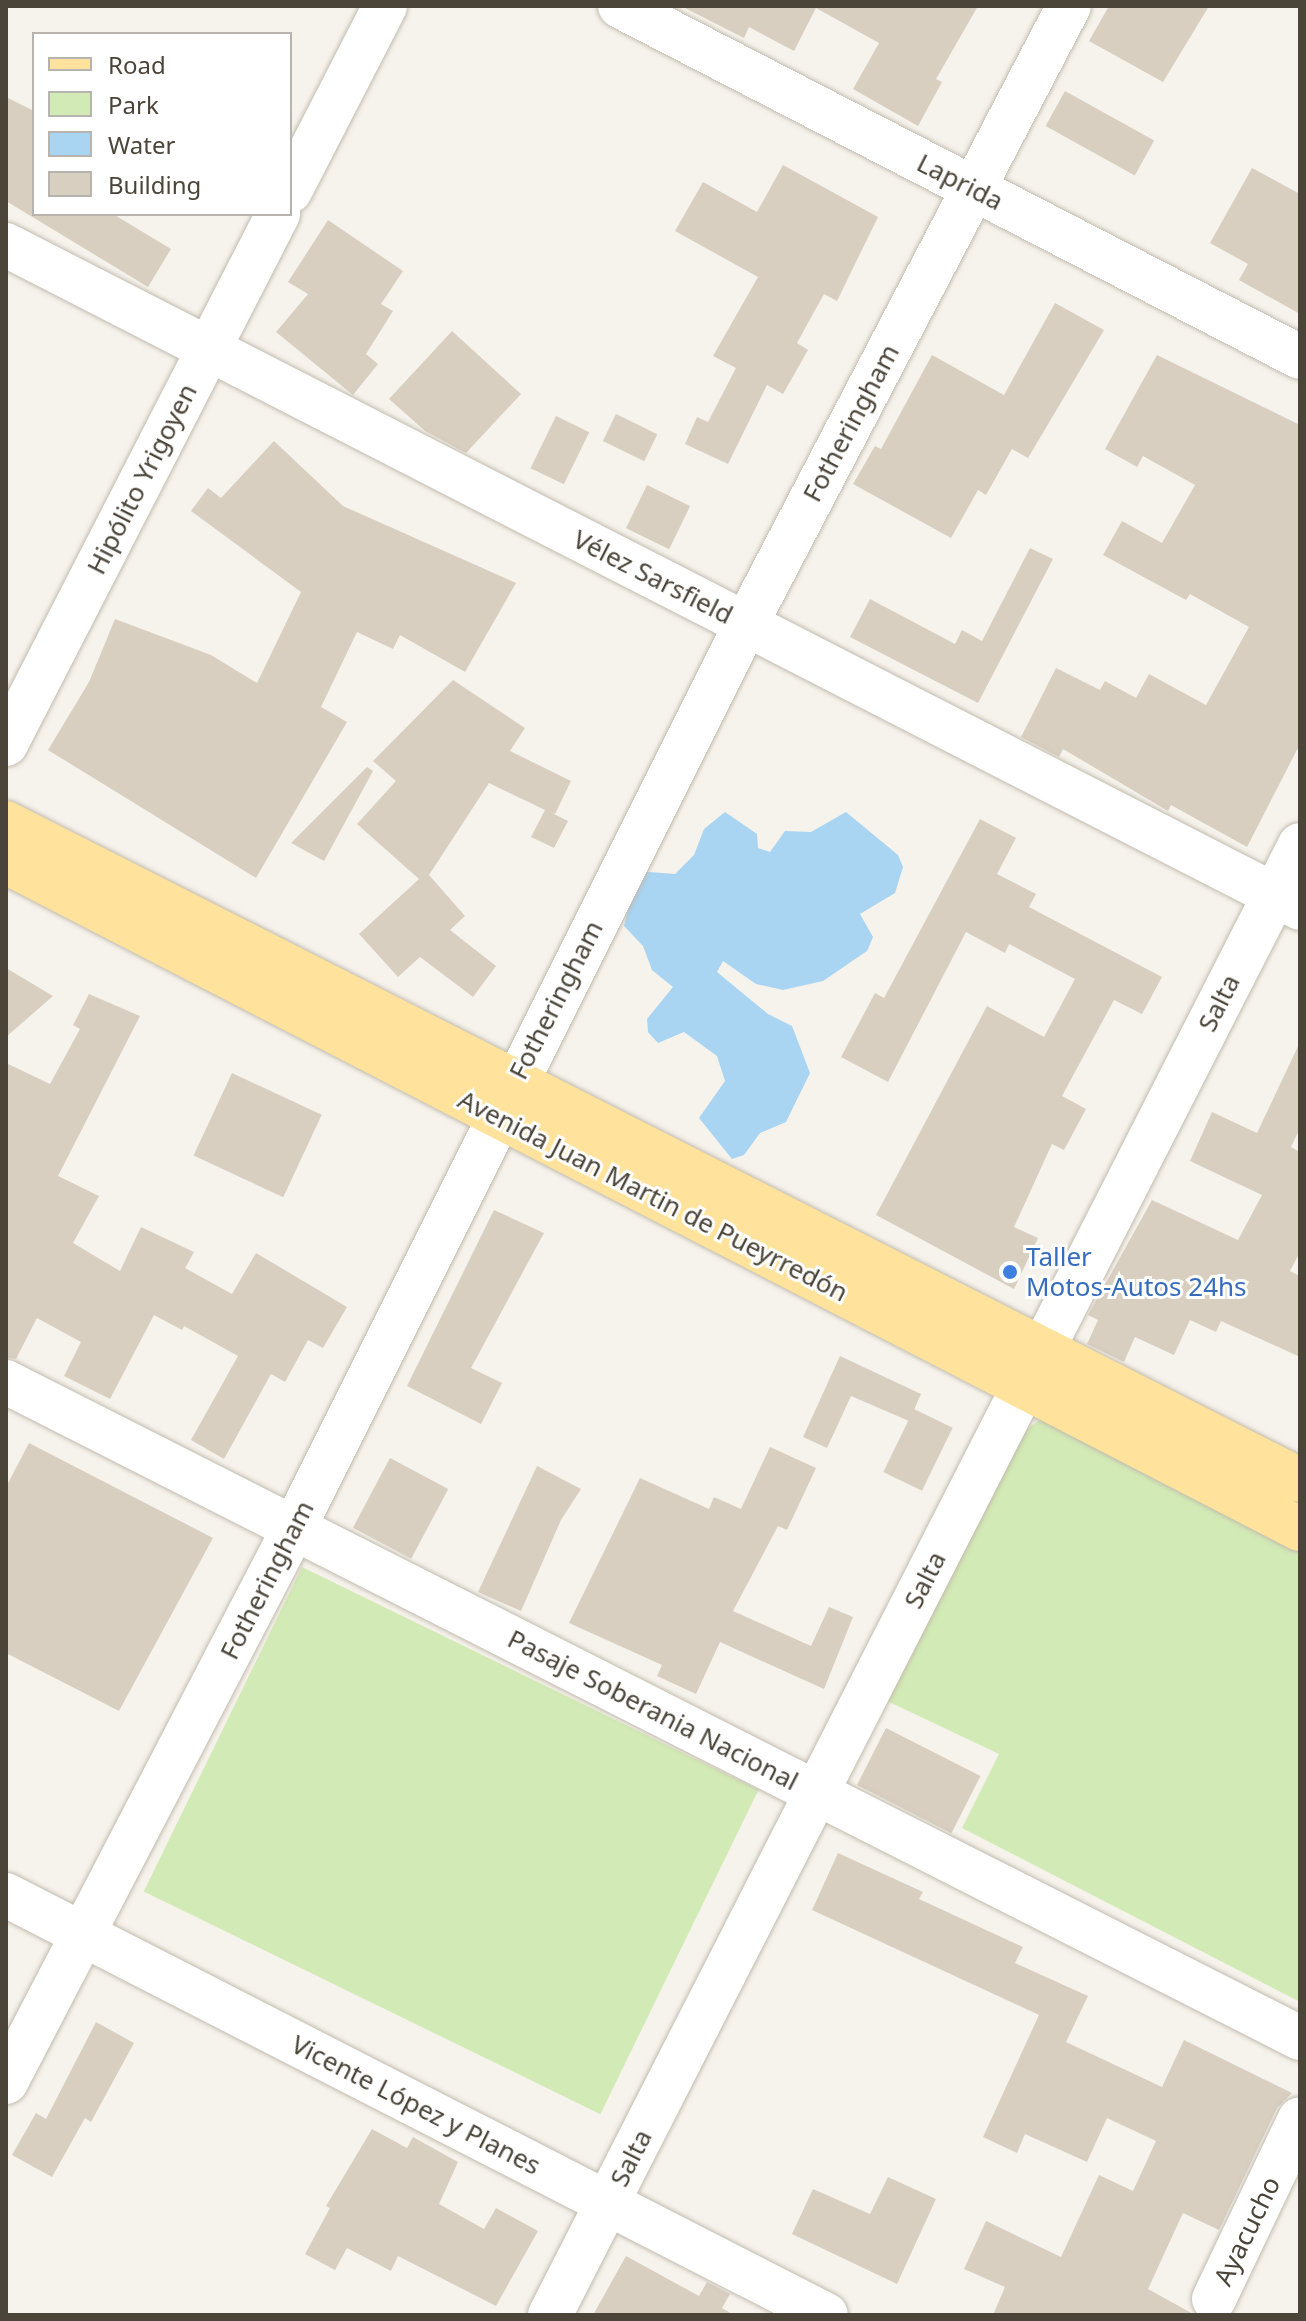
<!DOCTYPE html>
<meta charset="utf-8">
<style>
body{margin:0}
#map{position:relative;width:1306px;height:2321px;overflow:hidden;background:#f6f3ec;font-family:"Noto Sans",sans-serif}
div>[style]{position:absolute}
.green>*{inset:0;background:#d2eab5;transform-origin:0 0}
.water>*{inset:0;background:#a9d4f2}
.building>*{inset:0;background:#d8cfc1;transform-origin:0 0}
.roads{filter:drop-shadow(0 0 2px #c2bbae) drop-shadow(0 0 2px #c2bbae)}
.minor>*{height:44px;margin:-22px;padding:0 22px;transform-origin:22px;border-radius:22px;background:#fff}
.major>*{height:44px;margin:-22px;padding:0 22px;transform-origin:22px;border-radius:22px;background:#ffe39c}
.dots>*{width:22px;height:22px;translate:-50% -50%;box-sizing:border-box;border:4px solid #fff;border-radius:50%}
span{translate:-50% -50%;white-space:nowrap;text-align:center;line-height:1.15;-webkit-text-stroke:6px #fff;paint-order:stroke}
.street-label{font-size:26px;color:#4b4439}
.shop-label{font-size:26px;color:#366cbe}
.left{translate:0 -50%;text-align:left}
.frame{position:absolute;inset:0;border:8px solid #4b4439;pointer-events:none}
.legend{position:absolute;left:32px;top:32px;width:260px;height:184px;box-sizing:border-box;background:#fff;border:2px solid #b7b4b0;margin:0;padding:10px 14px;list-style:none;font-size:24px;color:#4b4439}
.legend li{display:flex;align-items:center;gap:16px;height:40px}
.legend b{width:40px;border:2px solid #b7b4b0}
</style>
<div id="map">
<div class="green">
<i style="clip-path:polygon(1042px 1418px,1300px 1542px,1300px 2002px,962px 1828px,999px 1754px,883px 1699px,1003px 1447px)"></i>
<i style="left:302px;top:1567px;width:508px;height:361px;rotate:26deg"></i>
</div>
<div class="water">
<i style="clip-path:polygon(725px 812px,757px 834px,758px 848px,770px 852px,785px 831px,811px 832px,846px 812px,898px 855px,903px 867px,895px 893px,860px 914px,873px 937px,867px 951px,823px 981px,783px 990px,756px 984px,723px 961px,717px 972px,768px 1014px,792px 1026px,810px 1073px,786px 1122px,760px 1133px,744px 1155px,732px 1159px,699px 1118px,725px 1081px,717px 1056px,684px 1032px,658px 1043px,648px 1032px,647px 1019px,673px 987px,652px 970px,643px 946px,624px 926px,637px 871px,675px 874px,694px 855px,704px 829px)"></i>
</div>
<div class="building">
<i style="clip-path:polygon(681px 6px,978px 6px,936px 79px,942px 82px,918px 126px,853px 89px,879px 43px,816px 8px,794px 51px,749px 27px,744px 38px)"></i>
<i style="clip-path:polygon(1109px 6px,1209px 6px,1163px 82px,1089px 41px)"></i>
<i style="left:1065px;top:91px;width:102px;height:40px;rotate:29deg"></i>
<i style="clip-path:polygon(6px 97px,34px 111px,34px 214px,113px 214px,171px 249px,148px 287px,6px 201px)"></i>
<i style="clip-path:polygon(783px 165px,878px 217px,837px 301px,824px 294px,797px 343px,808px 350px,783px 394px,767px 385px,728px 464px,685px 444px,697px 417px,708px 422px,736px 368px,713px 356px,758px 277px,675px 231px,703px 182px,757px 212px)"></i>
<i style="clip-path:polygon(1252px 168px,1300px 194px,1300px 314px,1239px 280px,1248px 264px,1210px 243px)"></i>
<i style="clip-path:polygon(328px 220px,403px 271px,381px 304px,393px 311px,366px 354px,378px 364px,353px 395px,276px 332px,308px 294px,288px 282px)"></i>
<i style="clip-path:polygon(1055px 303px,1104px 330px,1028px 458px,1012px 449px,986px 495px,978px 490px,951px 538px,853px 484px,875px 446px,881px 449px,932px 355px,1004px 395px)"></i>
<i style="clip-path:polygon(452px 331px,521px 394px,466px 453px,425px 431px,389px 399px)"></i>
<i style="clip-path:polygon(1157px 355px,1300px 425px,1300px 744px,1247px 847px,1171px 805px,1168px 811px,1063px 749px,1059px 757px,1021px 737px,1056px 668px,1100px 690px,1105px 681px,1136px 698px,1149px 674px,1206px 705px,1249px 627px,1190px 594px,1186px 600px,1103px 555px,1122px 521px,1162px 543px,1195px 485px,1143px 456px,1137px 467px,1105px 449px)"></i>
<i style="left:616px;top:414px;width:46px;height:30px;rotate:26deg"></i>
<i style="left:556px;top:416px;width:37px;height:58px;rotate:26deg"></i>
<i style="clip-path:polygon(274px 441px,343px 506px,516px 583px,465px 672px,400px 635px,393px 649px,357px 632px,321px 707px,347px 722px,256px 878px,48px 750px,89px 682px,115px 619px,211px 655px,257px 683px,301px 592px,191px 511px,208px 488px,221px 498px)"></i>
<i style="left:647px;top:485px;width:48px;height:48px;rotate:26deg"></i>
<i style="clip-path:polygon(1030px 548px,1053px 559px,978px 703px,850px 637px,870px 599px,955px 644px,962px 630px,982px 641px)"></i>
<i style="clip-path:polygon(453px 680px,525px 728px,510px 751px,571px 781px,555px 814px,550px 812px,568px 821px,554px 848px,531px 837px,545px 810px,489px 783px,429px 875px,465px 916px,450px 930px,496px 966px,473px 997px,420px 957px,398px 977px,359px 934px,419px 879px,357px 824px,396px 781px,373px 761px)"></i>
<i style="clip-path:polygon(367px 767px,373px 771px,324px 861px,291px 843px)"></i>
<i style="clip-path:polygon(980px 819px,1016px 838px,997px 874px,1036px 894px,1029px 907px,1162px 977px,1142px 1014px,1114px 1000px,1062px 1096px,1086px 1109px,1064px 1150px,1052px 1144px,1014px 1227px,1038px 1238px,1014px 1289px,876px 1215px,987px 1006px,1044px 1037px,1075px 979px,1009px 944px,1005px 953px,966px 932px,888px 1082px,841px 1057px,875px 993px,884px 998px)"></i>
<i style="clip-path:polygon(6px 968px,53px 996px,6px 1037px)"></i>
<i style="clip-path:polygon(89px 994px,140px 1016px,58px 1176px,99px 1196px,73px 1243px,120px 1271px,141px 1227px,194px 1252px,185px 1268px,232px 1294px,256px 1253px,347px 1307px,323px 1348px,308px 1340px,285px 1382px,271px 1374px,224px 1459px,191px 1440px,238px 1356px,184px 1326px,182px 1330px,154px 1315px,110px 1399px,64px 1376px,81px 1342px,37px 1318px,16px 1359px,6px 1357px,6px 1063px,50px 1084px,80px 1029px,73px 1025px)"></i>
<i style="clip-path:polygon(1300px 1042px,1300px 1128px,1291px 1147px,1300px 1152px,1300px 1252px,1290px 1271px,1300px 1276px,1300px 1357px,1221px 1321px,1216px 1332px,1190px 1320px,1174px 1355px,1135px 1337px,1124px 1362px,1087px 1344px,1098px 1320px,1088px 1315px,1152px 1200px,1238px 1240px,1262px 1195px,1190px 1161px,1212px 1112px,1257px 1133px)"></i>
<i style="left:232px;top:1073px;width:99px;height:91px;rotate:25deg"></i>
<i style="clip-path:polygon(494px 1210px,544px 1233px,471px 1368px,502px 1383px,481px 1424px,407px 1386px)"></i>
<i style="clip-path:polygon(840px 1356px,921px 1394px,909px 1421px,851px 1396px,827px 1448px,803px 1437px)"></i>
<i style="left:914px;top:1409px;width:43px;height:70px;rotate:26deg"></i>
<i style="clip-path:polygon(29px 1443px,213px 1538px,119px 1711px,6px 1653px,6px 1487px)"></i>
<i style="clip-path:polygon(770px 1447px,816px 1468px,787px 1530px,778px 1526px,733px 1611px,811px 1646px,829px 1607px,853px 1617px,824px 1689px,720px 1642px,696px 1694px,657px 1676px,662px 1665px,569px 1623px,640px 1478px,709px 1509px,714px 1497px,741px 1509px)"></i>
<i style="left:390px;top:1458px;width:66px;height:79px;rotate:28deg"></i>
<i style="clip-path:polygon(537px 1466px,581px 1489px,561px 1520px,521px 1611px,478px 1592px)"></i>
<i style="left:886px;top:1728px;width:106px;height:64px;rotate:27deg"></i>
<i style="clip-path:polygon(838px 1853px,923px 1892px,919px 1899px,1023px 1947px,1015px 1963px,1088px 1996px,1066px 2042px,1162px 2087px,1184px 2040px,1292px 2093px,1277px 2108px,1219px 2230px,1183px 2213px,1148px 2289px,1195px 2315px,993px 2315px,1005px 2287px,964px 2269px,986px 2221px,1061px 2257px,1099px 2175px,1133px 2191px,1156px 2141px,1107px 2118px,1087px 2162px,1025px 2134px,1017px 2153px,983px 2137px,1039px 2015px,812px 1910px)"></i>
<i style="clip-path:polygon(96px 2022px,134px 2043px,91px 2122px,85px 2118px,52px 2177px,12px 2155px,36px 2113px,46px 2119px)"></i>
<i style="clip-path:polygon(372px 2129px,407px 2148px,413px 2137px,458px 2162px,439px 2204px,484px 2229px,496px 2208px,538px 2231px,496px 2306px,398px 2256px,391px 2271px,347px 2248px,335px 2270px,305px 2254px,330px 2208px,326px 2206px)"></i>
<i style="clip-path:polygon(888px 2177px,936px 2199px,897px 2284px,792px 2234px,813px 2189px,870px 2214px)"></i>
<i style="clip-path:polygon(626px 2256px,699px 2296px,707px 2282px,730px 2294px,722px 2308px,734px 2315px,593px 2315px)"></i>
</div>
<div class="roads">
<div class="minor">
<i style="left:620px;top:6px;width:765px;rotate:27.3deg"></i>
<i style="left:290px;top:191px;width:208px;rotate:-62.8deg"></i>
<i style="left:6px;top:245px;width:1454px;rotate:27.13deg"></i>
<i style="left:6px;top:744px;width:596px;rotate:-62.83deg"></i>
<i style="left:6px;top:1382px;width:1451px;rotate:26.88deg"></i>
<i style="left:6px;top:1895px;width:921px;rotate:27.12deg"></i>
<i style="left:6px;top:2082px;width:624px;rotate:-62.53deg"></i>
<i style="left:294px;top:1528px;width:1011px;rotate:-63.43deg"></i>
<i style="left:746px;top:624px;width:697px;rotate:-62.41deg"></i>
<i style="left:1214px;top:2299px;width:199px;rotate:-64.5deg"></i>
<i style="left:550px;top:2315px;width:1650px;rotate:-62.97deg"></i>
</div>
<div class="major">
<i style="left:6px;top:823px;width:1451px;rotate:26.92deg"></i>
<i style="left:6px;top:862px;width:1456px;rotate:27.27deg"></i>
</div>
</div>
<div class="dots">
<i style="left:1010px;top:1272px;background:#3f7fe0"></i>
</div>
<div class="street-label">
<span style="left:960px;top:182px;rotate:27deg">Laprida</span>
<span style="left:851px;top:423px;rotate:-62deg">Fotheringham</span>
<span style="left:142px;top:479px;rotate:-63deg">Hipólito Yrigoyen</span>
<span style="left:653px;top:577px;rotate:27deg">Vélez Sarsfield</span>
<span style="left:556px;top:1000px;rotate:-63deg">Fotheringham</span>
<span style="left:1219px;top:1003px;rotate:-63deg">Salta</span>
<span style="left:653px;top:1196px;rotate:27deg">Avenida Juan Martin de Pueyrredón</span>
<span style="left:267px;top:1580px;rotate:-63deg">Fotheringham</span>
<span style="left:925px;top:1580px;rotate:-63deg">Salta</span>
<span style="left:653px;top:1710px;rotate:27deg">Pasaje Soberania Nacional</span>
<span style="left:416px;top:2105px;rotate:27deg">Vicente López y Planes</span>
<span style="left:631px;top:2158px;rotate:-63deg">Salta</span>
<span style="left:1247px;top:2231px;rotate:-64deg">Ayacucho</span>
</div>
<div class="shop-label">
<span class="left" style="left:1026px;top:1272px">Taller<br>Motos-Autos 24hs</span>
</div>
<div class="frame"></div>
<ul class="legend">
<li><b style="height:10px;background:#ffe39c"></b>Road</li>
<li><b style="height:22px;background:#d2eab5"></b>Park</li>
<li><b style="height:22px;background:#a9d4f2"></b>Water</li>
<li><b style="height:22px;background:#d8cfc1"></b>Building</li>
</ul>
</div>
